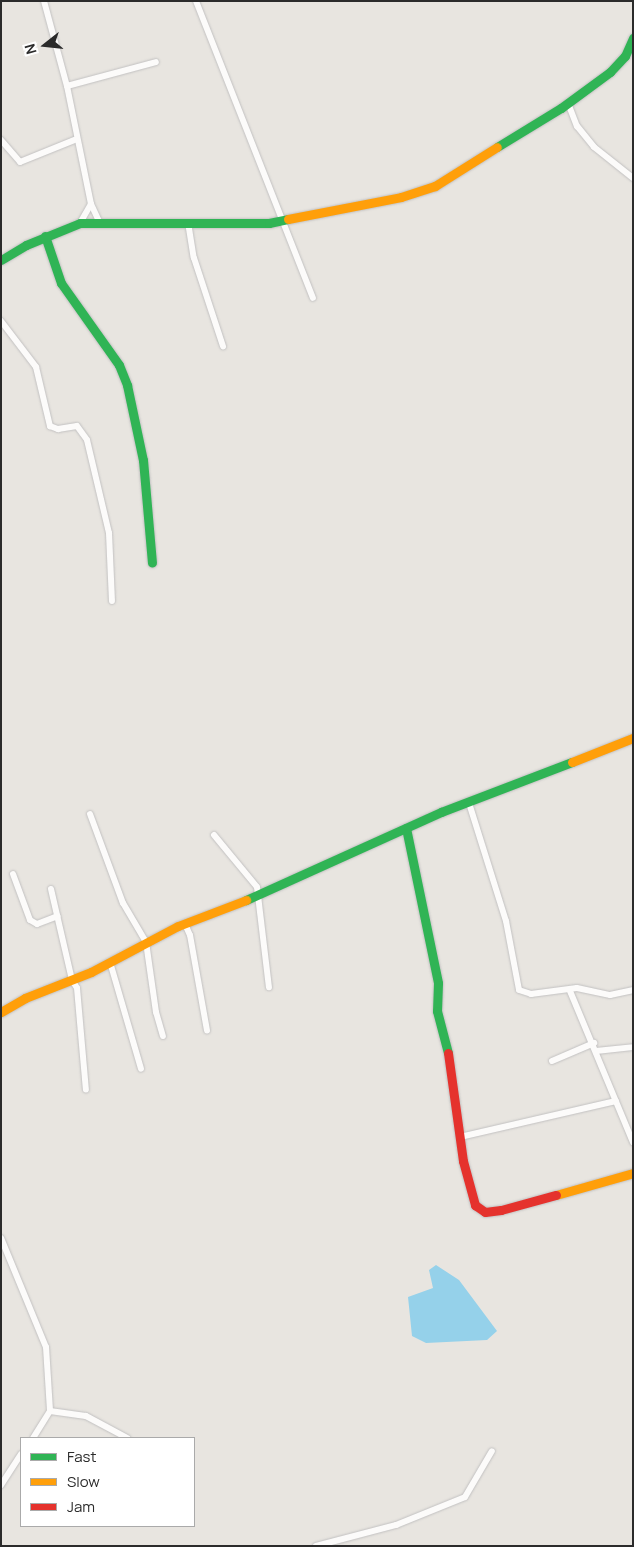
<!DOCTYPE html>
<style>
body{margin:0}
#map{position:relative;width:634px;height:1547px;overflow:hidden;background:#e8e5e0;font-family:Manrope,sans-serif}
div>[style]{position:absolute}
.water>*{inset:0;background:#95d1ea}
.roads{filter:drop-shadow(0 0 1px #c2c1c1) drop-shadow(0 0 1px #c2c1c1)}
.street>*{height:6px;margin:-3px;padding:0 3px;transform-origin:3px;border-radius:3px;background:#fcfbfa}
.fast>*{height:9px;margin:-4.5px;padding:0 4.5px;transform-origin:4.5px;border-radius:4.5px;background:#30b455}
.slow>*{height:9px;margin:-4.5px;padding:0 4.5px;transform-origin:4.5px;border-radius:4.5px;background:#ff9f0a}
.jam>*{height:9px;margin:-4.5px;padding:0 4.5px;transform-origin:4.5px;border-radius:4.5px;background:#e5322d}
span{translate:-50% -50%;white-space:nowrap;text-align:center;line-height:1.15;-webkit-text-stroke:4.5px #fff;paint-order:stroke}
.frame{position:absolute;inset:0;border:2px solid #2b2b2b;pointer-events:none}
.legend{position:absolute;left:20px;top:1437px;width:175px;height:90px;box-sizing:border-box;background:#fff;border:1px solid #aaa;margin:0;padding:6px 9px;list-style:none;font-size:15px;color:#2b2b2b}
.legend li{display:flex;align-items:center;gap:10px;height:25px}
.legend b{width:25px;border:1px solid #aaa}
.north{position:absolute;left:20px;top:20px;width:50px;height:50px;-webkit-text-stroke:4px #fff;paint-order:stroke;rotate:254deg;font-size:14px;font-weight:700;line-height:20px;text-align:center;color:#2b2b2b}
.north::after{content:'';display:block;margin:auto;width:18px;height:22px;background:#2b2b2b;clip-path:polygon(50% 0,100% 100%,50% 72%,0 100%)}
</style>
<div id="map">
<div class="water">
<i style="clip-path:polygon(436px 1265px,459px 1280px,497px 1331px,487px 1340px,426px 1343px,412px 1336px,408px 1297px,433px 1288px,429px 1270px)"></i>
</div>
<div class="roads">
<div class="street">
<i style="left:44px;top:1px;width:88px;rotate:74.9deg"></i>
<i style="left:67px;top:86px;width:120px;rotate:78.5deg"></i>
<i style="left:91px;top:204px;width:19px;rotate:65deg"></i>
<i style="left:196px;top:1px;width:319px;rotate:68.5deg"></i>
<i style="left:67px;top:86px;width:92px;rotate:-15.1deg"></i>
<i style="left:568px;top:103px;width:25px;rotate:69deg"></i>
<i style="left:577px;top:126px;width:27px;rotate:51deg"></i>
<i style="left:594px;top:147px;width:50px;rotate:38.5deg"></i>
<i style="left:1px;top:140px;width:29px;rotate:49deg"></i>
<i style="left:20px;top:162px;width:61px;rotate:-22deg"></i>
<i style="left:188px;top:222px;width:36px;rotate:81deg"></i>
<i style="left:194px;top:258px;width:93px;rotate:71.8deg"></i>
<i style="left:80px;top:223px;width:22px;rotate:-60deg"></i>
<i style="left:1px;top:321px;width:58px;rotate:52.7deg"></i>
<i style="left:36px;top:367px;width:61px;rotate:76.7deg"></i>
<i style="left:50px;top:426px;width:9px;rotate:21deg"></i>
<i style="left:58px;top:429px;width:19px;rotate:-9deg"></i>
<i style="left:77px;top:426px;width:17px;rotate:54deg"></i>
<i style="left:87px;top:440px;width:96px;rotate:76.7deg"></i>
<i style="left:109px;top:533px;width:68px;rotate:87.5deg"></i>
<i style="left:469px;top:803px;width:124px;rotate:72.6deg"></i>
<i style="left:506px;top:921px;width:70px;rotate:79.3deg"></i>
<i style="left:519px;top:990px;width:13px;rotate:18deg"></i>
<i style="left:531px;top:994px;width:46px;rotate:-7.4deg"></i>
<i style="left:577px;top:988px;width:34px;rotate:12deg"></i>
<i style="left:610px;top:995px;width:24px;rotate:-12deg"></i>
<i style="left:90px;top:814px;width:95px;rotate:69.7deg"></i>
<i style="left:123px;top:903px;width:45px;rotate:59.5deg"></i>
<i style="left:146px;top:942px;width:71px;rotate:81.9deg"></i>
<i style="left:156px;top:1012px;width:25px;rotate:74deg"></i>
<i style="left:214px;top:835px;width:67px;rotate:50.4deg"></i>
<i style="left:257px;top:887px;width:101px;rotate:83.2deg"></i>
<i style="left:13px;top:874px;width:49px;rotate:69.7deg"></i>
<i style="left:30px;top:920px;width:8px;rotate:30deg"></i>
<i style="left:37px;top:924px;width:22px;rotate:-21deg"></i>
<i style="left:51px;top:889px;width:93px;rotate:77deg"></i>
<i style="left:72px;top:980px;width:9px;rotate:58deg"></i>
<i style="left:77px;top:988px;width:102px;rotate:85deg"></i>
<i style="left:185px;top:924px;width:12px;rotate:66deg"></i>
<i style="left:190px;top:935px;width:97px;rotate:79.9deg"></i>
<i style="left:110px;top:962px;width:111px;rotate:73.8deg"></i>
<i style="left:570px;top:991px;width:164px;rotate:67.4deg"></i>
<i style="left:596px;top:1051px;width:37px;rotate:-6deg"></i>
<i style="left:552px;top:1061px;width:46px;rotate:-23.2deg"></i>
<i style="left:460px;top:1137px;width:160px;rotate:-13deg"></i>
<i style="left:1px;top:1238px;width:118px;rotate:67.6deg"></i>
<i style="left:46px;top:1347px;width:64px;rotate:86.4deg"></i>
<i style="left:50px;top:1411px;width:32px;rotate:122deg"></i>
<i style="left:50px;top:1411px;width:36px;rotate:8deg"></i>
<i style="left:86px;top:1416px;width:47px;rotate:28.2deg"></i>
<i style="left:1px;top:1485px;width:37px;rotate:-57deg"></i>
<i style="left:316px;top:1546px;width:83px;rotate:-14.7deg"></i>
<i style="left:396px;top:1525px;width:74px;rotate:-22.1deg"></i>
<i style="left:465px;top:1497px;width:53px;rotate:-59.6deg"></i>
</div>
<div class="fast">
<i style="left:497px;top:147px;width:75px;rotate:-31.4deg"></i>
<i style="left:561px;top:108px;width:61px;rotate:-36.3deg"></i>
<i style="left:610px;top:72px;width:22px;rotate:-47deg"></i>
<i style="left:625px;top:56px;width:20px;rotate:-66deg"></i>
<i style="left:45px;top:236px;width:50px;rotate:71.2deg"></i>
<i style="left:61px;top:283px;width:100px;rotate:54.7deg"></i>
<i style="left:119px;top:365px;width:22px;rotate:68deg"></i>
<i style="left:127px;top:385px;width:77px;rotate:78deg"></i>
<i style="left:143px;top:460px;width:103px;rotate:85deg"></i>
<i style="left:1px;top:260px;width:29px;rotate:-31deg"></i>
<i style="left:26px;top:245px;width:58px;rotate:-22.2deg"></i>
<i style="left:80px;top:223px;width:189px"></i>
<i style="left:269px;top:223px;width:19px;rotate:-12deg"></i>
<i style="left:406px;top:828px;width:158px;rotate:78.3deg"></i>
<i style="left:438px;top:983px;width:28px;rotate:92deg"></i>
<i style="left:437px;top:1011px;width:43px;rotate:75.3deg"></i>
<i style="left:246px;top:900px;width:214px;rotate:-24.3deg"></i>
<i style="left:441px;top:812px;width:140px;rotate:-20.9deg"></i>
</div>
<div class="slow">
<i style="left:288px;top:219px;width:115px;rotate:-11deg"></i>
<i style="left:401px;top:197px;width:36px;rotate:-18deg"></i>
<i style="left:435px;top:186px;width:73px;rotate:-32.2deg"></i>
<i style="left:572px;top:762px;width:66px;rotate:-21.5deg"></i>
<i style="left:1px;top:1012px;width:28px;rotate:-30deg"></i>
<i style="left:25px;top:998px;width:71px;rotate:-21.5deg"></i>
<i style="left:91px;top:972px;width:98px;rotate:-27.9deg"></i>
<i style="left:178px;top:926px;width:73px;rotate:-20.9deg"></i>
<i style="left:556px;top:1195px;width:80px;rotate:-15.9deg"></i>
</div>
<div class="jam">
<i style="left:448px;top:1053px;width:109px;rotate:82.1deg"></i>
<i style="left:463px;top:1161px;width:46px;rotate:74.7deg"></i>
<i style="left:475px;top:1205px;width:12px;rotate:35deg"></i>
<i style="left:485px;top:1212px;width:16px;rotate:-7deg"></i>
<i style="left:501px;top:1210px;width:57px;rotate:-15.3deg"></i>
</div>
</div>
<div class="frame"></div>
<ul class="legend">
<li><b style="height:6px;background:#30b455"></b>Fast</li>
<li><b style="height:6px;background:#ff9f0a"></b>Slow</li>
<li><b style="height:6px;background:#e5322d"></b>Jam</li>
</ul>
<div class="north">N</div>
</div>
